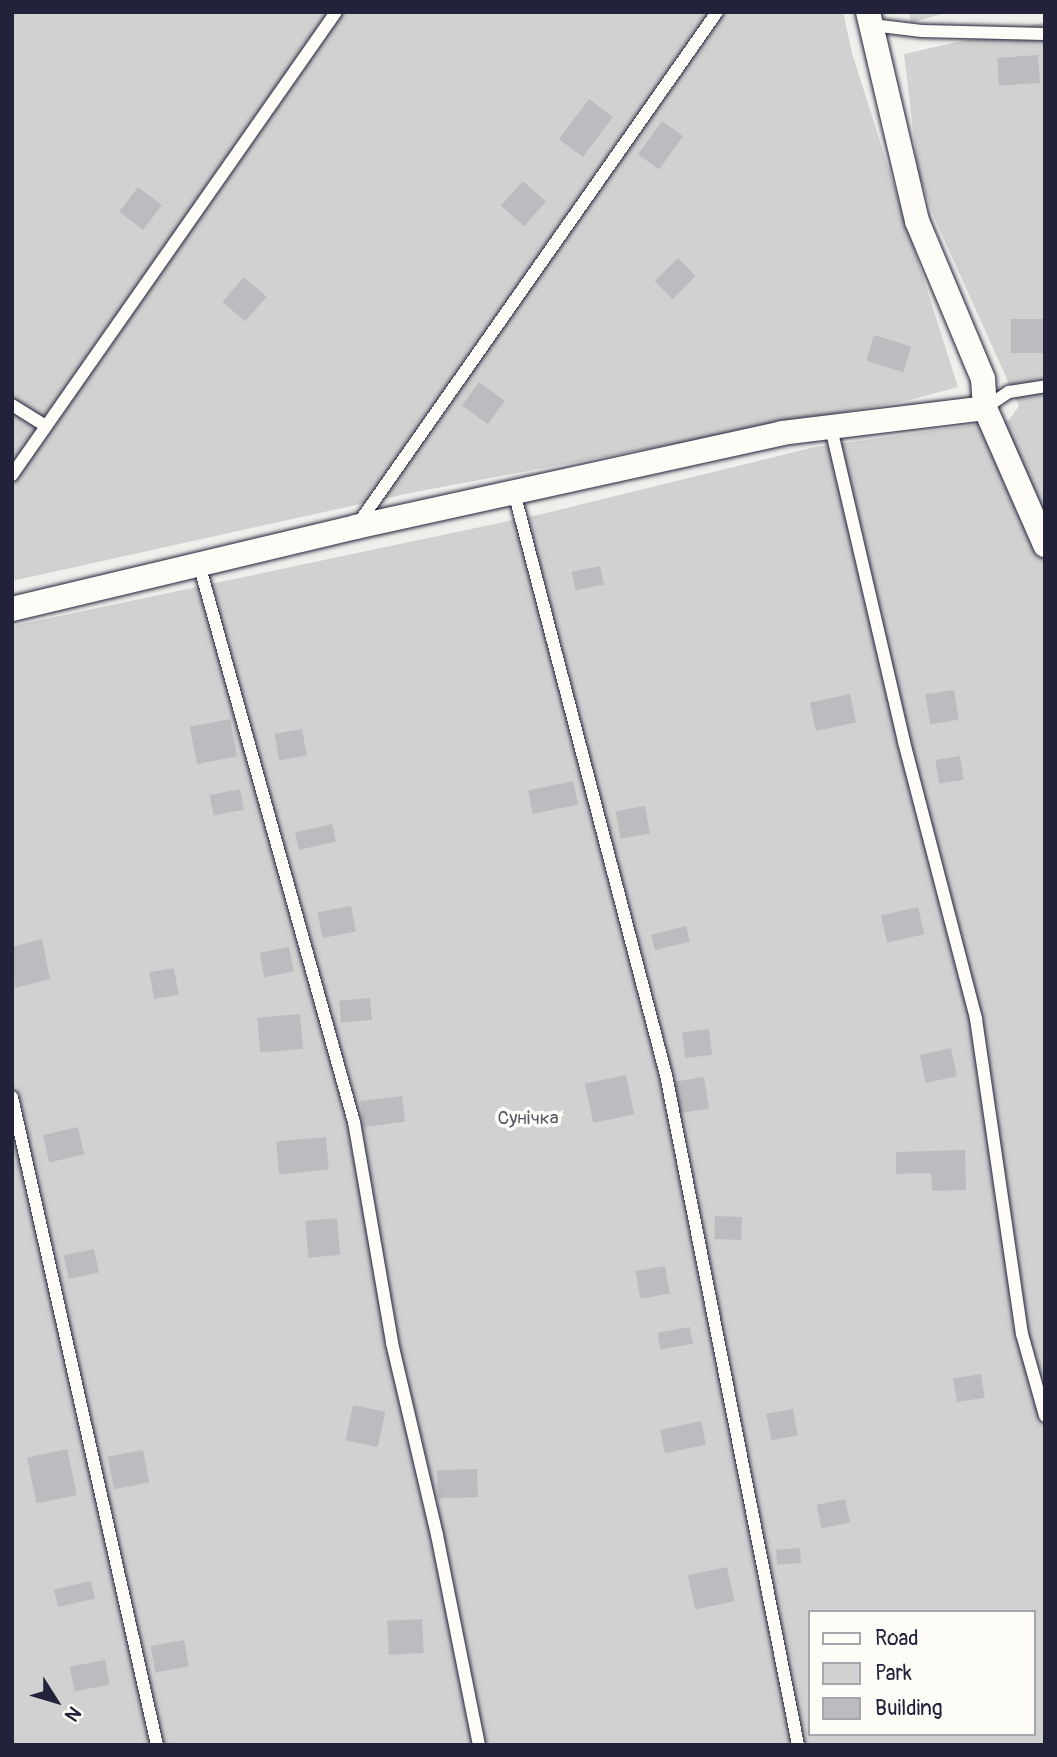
<!DOCTYPE html>
<meta charset="utf-8">
<style>
body{margin:0}
#map{position:relative;width:1057px;height:1757px;overflow:hidden;background:#f0efec;font-family:Pangolin,sans-serif}
div>[style]{position:absolute}
.green>*{inset:0;background:#d2d1d1}
.building>*{inset:0;background:#bcbcc0;transform-origin:0 0}
.roads{filter:drop-shadow(0 0 2px #22223b) drop-shadow(0 0 2px #22223b)}
.lane>*{height:12px;margin:-6px;padding:0 6px;transform-origin:6px;border-radius:6px;background:#fdfcf7}
.street>*{height:24px;margin:-12px;padding:0 12px;transform-origin:12px;border-radius:12px;background:#fdfcf7}
span{translate:-50% -50%;white-space:nowrap;text-align:center;line-height:1.15;-webkit-text-stroke:7px #fdfcf7;paint-order:stroke}
.park-label{font-size:19px;color:#575768}
.frame{position:absolute;inset:0;border:14px solid #22223b;pointer-events:none}
.legend{position:absolute;left:808px;top:1610px;width:228px;height:126px;box-sizing:border-box;background:#fdfcf7;border:2px solid #a5a5ac;margin:0;padding:9px 12px;list-style:none;font-size:21px;color:#22223b}
.legend li{display:flex;align-items:center;gap:14px;height:35px}
.legend b{width:35px;border:2px solid #a5a5ac}
.north{position:absolute;left:21px;top:1666px;width:70px;height:70px;-webkit-text-stroke:5px #fdfcf7;paint-order:stroke;rotate:127deg;font-size:19px;font-weight:700;line-height:28px;text-align:center;color:#22223b}
.north::after{content:'';display:block;margin:auto;width:24px;height:32px;background:#22223b;clip-path:polygon(50% 0,100% 100%,50% 72%,0 100%)}
</style>
<div id="map">
<div class="green">
<i style="clip-path:polygon(12px 12px,843px 12px,852px 53px,958px 387px,910px 400px,415px 492px,12px 581px)"></i>
<i style="clip-path:polygon(909px 12px,948px 12px,911px 23px)"></i>
<i style="clip-path:polygon(evenodd,1045px 22px,1045px 1745px,12px 1745px,12px 626px,542px 514px,815px 447px,1009px 420px,1019px 406px,934px 217px,918px 171px,904px 54px,1045px 22px,810px 1612px,1034px 1612px,1034px 1734px,810px 1734px,810px 1612px)"></i>
</div>
<div class="building">
<i style="left:1038px;top:55px;width:28px;height:41px;rotate:86deg"></i>
<i style="left:589px;top:99px;width:30px;height:50px;rotate:37deg"></i>
<i style="left:662px;top:121px;width:26px;height:41px;rotate:36deg"></i>
<i style="left:523px;top:181px;width:31px;height:33px;rotate:42deg"></i>
<i style="left:138px;top:187px;width:30px;height:31px;rotate:37deg"></i>
<i style="left:678px;top:258px;width:25px;height:33px;rotate:45deg"></i>
<i style="left:244px;top:277px;width:30px;height:33px;rotate:41deg"></i>
<i style="left:1045px;top:319px;width:34px;height:34px;rotate:90deg"></i>
<i style="left:874px;top:335px;width:39px;height:27px;rotate:17deg"></i>
<i style="left:479px;top:382px;width:32px;height:29px;rotate:36deg"></i>
<i style="left:600px;top:566px;width:19px;height:29px;rotate:78deg"></i>
<i style="left:954px;top:690px;width:30px;height:29px;rotate:81deg"></i>
<i style="left:850px;top:694px;width:29px;height:41px;rotate:78deg"></i>
<i style="left:230px;top:719px;width:38px;height:41px;rotate:79deg"></i>
<i style="left:302px;top:729px;width:27px;height:28px;rotate:80deg"></i>
<i style="left:960px;top:756px;width:24px;height:25px;rotate:81deg"></i>
<i style="left:573px;top:781px;width:24px;height:46px;rotate:78deg"></i>
<i style="left:240px;top:789px;width:21px;height:31px;rotate:79deg"></i>
<i style="left:645px;top:806px;width:28px;height:30px;rotate:80deg"></i>
<i style="left:332px;top:824px;width:18px;height:38px;rotate:77deg"></i>
<i style="left:351px;top:906px;width:26px;height:34px;rotate:79deg"></i>
<i style="left:918px;top:907px;width:28px;height:38px;rotate:77deg"></i>
<i style="left:686px;top:926px;width:16px;height:36px;rotate:76deg"></i>
<i style="clip-path:polygon(42px 939px,50px 979px,15px 988px,12px 947px)"></i>
<i style="left:289px;top:947px;width:25px;height:30px;rotate:79deg"></i>
<i style="left:174px;top:968px;width:27px;height:25px;rotate:80deg"></i>
<i style="left:370px;top:998px;width:22px;height:31px;rotate:85deg"></i>
<i style="left:300px;top:1014px;width:35px;height:43px;rotate:85deg"></i>
<i style="left:709px;top:1029px;width:26px;height:27px;rotate:83deg"></i>
<i style="left:951px;top:1048px;width:29px;height:32px;rotate:78deg"></i>
<i style="left:626px;top:1075px;width:40px;height:42px;rotate:78deg"></i>
<i style="left:704px;top:1077px;width:32px;height:30px;rotate:81deg"></i>
<i style="left:402px;top:1096px;width:26px;height:42px;rotate:83deg"></i>
<i style="left:78px;top:1127px;width:28px;height:36px;rotate:77deg"></i>
<i style="left:326px;top:1137px;width:33px;height:50px;rotate:85deg"></i>
<i style="clip-path:polygon(965px 1150px,966px 1190px,932px 1191px,931px 1173px,896px 1174px,896px 1152px)"></i>
<i style="left:715px;top:1216px;width:27px;height:23px;rotate:2deg"></i>
<i style="left:337px;top:1218px;width:37px;height:32px;rotate:85deg"></i>
<i style="left:94px;top:1249px;width:24px;height:31px;rotate:78deg"></i>
<i style="left:665px;top:1266px;width:28px;height:30px;rotate:80deg"></i>
<i style="left:690px;top:1327px;width:17px;height:33px;rotate:80deg"></i>
<i style="left:981px;top:1374px;width:24px;height:28px;rotate:81deg"></i>
<i style="left:353px;top:1405px;width:33px;height:36px;rotate:12deg"></i>
<i style="left:793px;top:1409px;width:27px;height:27px;rotate:80deg"></i>
<i style="left:701px;top:1421px;width:24px;height:42px;rotate:78deg"></i>
<i style="left:67px;top:1449px;width:47px;height:41px;rotate:78deg"></i>
<i style="left:143px;top:1450px;width:33px;height:36px;rotate:79deg"></i>
<i style="left:477px;top:1469px;width:28px;height:40px;rotate:88deg"></i>
<i style="left:845px;top:1499px;width:24px;height:29px;rotate:78deg"></i>
<i style="left:800px;top:1548px;width:15px;height:24px;rotate:86deg"></i>
<i style="left:727px;top:1567px;width:35px;height:40px;rotate:78deg"></i>
<i style="left:91px;top:1581px;width:18px;height:38px;rotate:77deg"></i>
<i style="left:422px;top:1619px;width:34px;height:35px;rotate:87deg"></i>
<i style="left:184px;top:1640px;width:27px;height:34px;rotate:80deg"></i>
<i style="left:105px;top:1660px;width:25px;height:36px;rotate:79deg"></i>
</div>
<div class="roads">
<div class="lane">
<i style="left:872px;top:25px;width:50px;rotate:6.8deg"></i>
<i style="left:922px;top:31px;width:123px;rotate:1.4deg"></i>
<i style="left:12px;top:405px;width:40px;rotate:32deg"></i>
<i style="left:985px;top:408px;width:29px;rotate:-34deg"></i>
<i style="left:1009px;top:392px;width:36px;rotate:-9deg"></i>
<i style="left:831px;top:428px;width:322px;rotate:76.9deg"></i>
<i style="left:904px;top:742px;width:286px;rotate:75.4deg"></i>
<i style="left:976px;top:1019px;width:318px;rotate:81.7deg"></i>
<i style="left:1022px;top:1334px;width:85px;rotate:74.3deg"></i>
<i style="left:12px;top:475px;width:565px;rotate:-55.02deg"></i>
<i style="left:514px;top:492px;width:602px;rotate:75.39deg"></i>
<i style="left:666px;top:1075px;width:683px;rotate:78.85deg"></i>
<i style="left:358px;top:524px;width:625px;rotate:-54.96deg"></i>
<i style="left:199px;top:564px;width:579px;rotate:74.48deg"></i>
<i style="left:354px;top:1122px;width:224px;rotate:80.2deg"></i>
<i style="left:392px;top:1343px;width:197px;rotate:76.8deg"></i>
<i style="left:437px;top:1535px;width:214px;rotate:78.7deg"></i>
<i style="left:12px;top:1097px;width:664px;rotate:77.39deg"></i>
</div>
<div class="street">
<i style="left:868px;top:12px;width:215px;rotate:76.8deg"></i>
<i style="left:917px;top:221px;width:171px;rotate:67.3deg"></i>
<i style="left:983px;top:379px;width:29px;rotate:86deg"></i>
<i style="left:985px;top:408px;width:150px;rotate:66.3deg"></i>
<i style="left:12px;top:609px;width:354px;rotate:-13.4deg"></i>
<i style="left:356px;top:527px;width:436px;rotate:-12.4deg"></i>
<i style="left:782px;top:433px;width:205px;rotate:-7deg"></i>
</div>
</div>
<div class="park-label">
<span style="left:528px;top:1119px">Сунічка</span>
</div>
<div class="frame"></div>
<ul class="legend">
<li><b style="height:9px;background:#fdfcf7"></b>Road</li>
<li><b style="height:19px;background:#d2d1d1"></b>Park</li>
<li><b style="height:19px;background:#bcbcc0"></b>Building</li>
</ul>
<div class="north">N</div>
</div>
